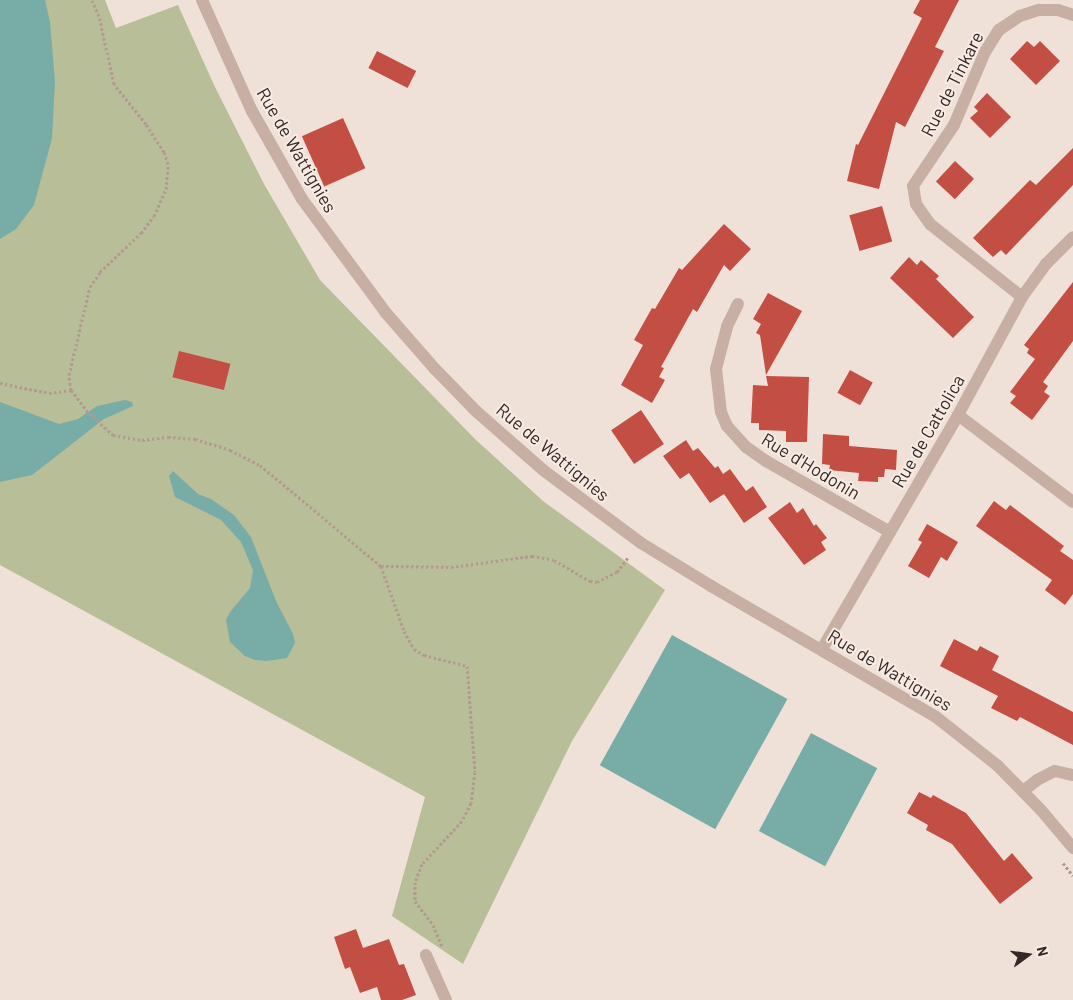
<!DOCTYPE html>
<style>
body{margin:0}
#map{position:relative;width:1073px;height:1000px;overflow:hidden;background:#f0e1d8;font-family:Barlow,sans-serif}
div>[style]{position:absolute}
.green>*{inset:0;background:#b8be98}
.water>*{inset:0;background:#78aca6;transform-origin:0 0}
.building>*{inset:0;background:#c34e43;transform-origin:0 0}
.path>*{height:3px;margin-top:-1.5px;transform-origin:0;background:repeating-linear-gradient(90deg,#b3998f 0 2.5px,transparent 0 5px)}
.minor>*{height:12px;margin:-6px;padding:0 6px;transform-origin:6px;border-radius:6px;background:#c7afa4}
span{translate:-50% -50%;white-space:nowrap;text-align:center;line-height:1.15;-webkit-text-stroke:4px #f8ebe4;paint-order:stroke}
.street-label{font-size:18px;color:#332826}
.north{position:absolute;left:1003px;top:930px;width:50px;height:50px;-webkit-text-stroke:4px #f8ebe4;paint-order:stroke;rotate:76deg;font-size:14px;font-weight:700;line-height:20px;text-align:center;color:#332826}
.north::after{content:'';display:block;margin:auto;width:18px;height:22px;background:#332826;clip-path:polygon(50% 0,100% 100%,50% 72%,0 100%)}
</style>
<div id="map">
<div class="green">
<i style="clip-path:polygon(0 0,105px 0,116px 28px,178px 5px,214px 85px,264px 184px,320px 280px,475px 439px,543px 501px,665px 590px,572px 741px,463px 964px,392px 916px,425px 797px,0 565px)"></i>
</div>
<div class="water">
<i style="clip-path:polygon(0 0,45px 0,50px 22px,55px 82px,52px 138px,34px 205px,16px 229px,0 239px)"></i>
<i style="clip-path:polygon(125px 400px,132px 402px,133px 406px,104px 419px,32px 475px,0 482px,0 402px,59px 424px,78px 419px,97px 406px)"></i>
<i style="clip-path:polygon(173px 471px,198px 494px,211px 499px,234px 515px,251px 537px,276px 601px,293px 634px,295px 643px,287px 658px,266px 661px,255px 660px,245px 656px,230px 642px,226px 620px,230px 612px,250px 588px,253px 570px,241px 542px,221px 520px,175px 497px,169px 476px)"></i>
<i style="left:672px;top:635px;width:132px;height:149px;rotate:29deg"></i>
<i style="left:811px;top:733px;width:75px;height:111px;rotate:28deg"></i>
</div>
<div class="building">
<i style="clip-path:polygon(920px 0,959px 0,935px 47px,944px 51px,905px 127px,896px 122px,879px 189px,847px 181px,856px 144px,858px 145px,922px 18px,913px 13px)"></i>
<i style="clip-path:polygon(1027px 41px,1034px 47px,1040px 41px,1060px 61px,1036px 85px,1010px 59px)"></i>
<i style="left:377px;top:51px;width:44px;height:19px;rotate:27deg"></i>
<i style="clip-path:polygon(987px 93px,1011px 117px,990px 138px,970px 118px,978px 111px,974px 107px)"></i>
<i style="left:343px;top:118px;width:55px;height:45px;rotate:66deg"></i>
<i style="clip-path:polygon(1073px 148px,1073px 185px,1006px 255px,1001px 250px,993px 257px,973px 238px,1030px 180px,1036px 185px)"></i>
<i style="left:955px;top:161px;width:26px;height:28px;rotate:43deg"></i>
<i style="left:882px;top:206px;width:37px;height:34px;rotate:74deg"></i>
<i style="clip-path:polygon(724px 224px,751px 249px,730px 271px,724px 265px,697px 312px,693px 309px,661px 367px,664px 368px,659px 377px,665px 380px,652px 403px,621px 385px,643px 345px,634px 340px,652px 308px,655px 309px,679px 268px,682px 270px)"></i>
<i style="clip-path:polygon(909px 257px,917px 265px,921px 260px,939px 276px,936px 279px,974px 317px,953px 338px,890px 278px)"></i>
<i style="clip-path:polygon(1073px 282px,1073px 341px,1043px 382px,1048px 386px,1044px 392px,1050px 396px,1032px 420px,1010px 403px,1016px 396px,1010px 392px,1035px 359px,1027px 353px,1029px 349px,1024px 345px)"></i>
<i style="clip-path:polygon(768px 293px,802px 311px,766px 375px,760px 335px,756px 333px,761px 324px,753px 319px)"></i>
<i style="left:179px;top:351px;width:53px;height:27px;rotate:14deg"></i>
<i style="left:850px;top:370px;width:26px;height:26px;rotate:29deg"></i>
<i style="clip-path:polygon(766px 376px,809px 377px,807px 442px,786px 442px,786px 431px,759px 430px,759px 423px,751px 423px,753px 385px,768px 386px)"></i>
<i style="left:641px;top:410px;width:41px;height:36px;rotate:56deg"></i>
<i style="clip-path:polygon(823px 434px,849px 436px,849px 446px,897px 450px,896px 470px,885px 469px,884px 477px,878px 477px,878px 482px,858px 481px,859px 473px,829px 470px,830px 465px,822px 464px)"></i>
<i style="clip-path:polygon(686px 440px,693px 451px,698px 448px,715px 468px,718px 466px,723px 474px,730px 469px,746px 491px,753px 486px,767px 507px,744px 523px,724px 494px,710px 503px,689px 473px,680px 479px,663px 456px)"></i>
<i style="clip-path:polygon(994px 501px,1006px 510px,1010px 505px,1064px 546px,1060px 551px,1073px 560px,1073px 594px,1065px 605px,1045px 590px,1052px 580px,976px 526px)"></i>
<i style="clip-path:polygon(790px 502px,797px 513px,803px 508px,814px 526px,816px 524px,827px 538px,821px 542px,826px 550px,804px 565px,768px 518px)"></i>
<i style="clip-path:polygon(927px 524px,958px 542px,947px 561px,941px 557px,929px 578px,908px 566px,922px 542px,918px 540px)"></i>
<i style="clip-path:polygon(954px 639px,977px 651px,980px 646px,999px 656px,992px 670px,1073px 712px,1073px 745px,1020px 717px,1017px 721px,991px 708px,998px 696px,940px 666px)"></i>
<i style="clip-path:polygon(919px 792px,931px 798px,933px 795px,966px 813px,1004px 861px,1012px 853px,1033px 878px,1000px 904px,952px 844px,926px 830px,928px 825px,907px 813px)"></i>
<i style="clip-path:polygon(356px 929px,363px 948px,389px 939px,399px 965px,404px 964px,416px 995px,402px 1000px,381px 1000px,377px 987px,360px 993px,350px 967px,345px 969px,334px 937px)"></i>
</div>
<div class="path">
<i style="left:0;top:383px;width:50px;rotate:11.5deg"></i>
<i style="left:49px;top:393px;width:22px;rotate:-8deg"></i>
<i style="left:71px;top:390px;width:15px;rotate:-98deg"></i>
<i style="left:69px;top:375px;width:90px;rotate:-76.6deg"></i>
<i style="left:90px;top:287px;width:18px;rotate:-56deg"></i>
<i style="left:100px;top:272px;width:57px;rotate:-43.6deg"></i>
<i style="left:141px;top:233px;width:21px;rotate:-53deg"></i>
<i style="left:154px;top:216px;width:30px;rotate:-66deg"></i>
<i style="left:166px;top:189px;width:25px;rotate:-85deg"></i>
<i style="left:168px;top:164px;width:13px;rotate:-108deg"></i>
<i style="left:164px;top:152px;width:33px;rotate:-123deg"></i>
<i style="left:146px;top:124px;width:51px;rotate:-128.7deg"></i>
<i style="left:114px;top:84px;width:70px;rotate:-102.4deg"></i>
<i style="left:99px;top:16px;width:17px;rotate:-114deg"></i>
<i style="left:71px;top:390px;width:25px;rotate:53deg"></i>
<i style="left:86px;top:410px;width:37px;rotate:43deg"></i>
<i style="left:113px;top:435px;width:29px;rotate:10deg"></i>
<i style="left:142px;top:440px;width:26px;rotate:-7deg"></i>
<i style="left:168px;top:437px;width:27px;rotate:4deg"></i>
<i style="left:195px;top:439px;width:37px;rotate:17deg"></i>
<i style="left:230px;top:450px;width:34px;rotate:27deg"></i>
<i style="left:260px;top:465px;width:158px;rotate:39.9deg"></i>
<i style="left:381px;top:566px;width:69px;rotate:70.5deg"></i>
<i style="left:404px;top:631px;width:21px;rotate:61deg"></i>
<i style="left:414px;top:649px;width:12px;rotate:31deg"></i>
<i style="left:424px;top:655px;width:44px;rotate:14.3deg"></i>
<i style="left:467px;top:666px;width:106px;rotate:85.7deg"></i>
<i style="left:475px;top:772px;width:31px;rotate:97deg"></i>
<i style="left:471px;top:803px;width:20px;rotate:117deg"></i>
<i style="left:462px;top:821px;width:59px;rotate:132.9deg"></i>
<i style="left:422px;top:864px;width:19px;rotate:111deg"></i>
<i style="left:415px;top:882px;width:19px;rotate:90deg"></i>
<i style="left:415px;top:901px;width:30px;rotate:53deg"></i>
<i style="left:433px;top:925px;width:23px;rotate:67deg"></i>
<i style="left:381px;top:566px;width:70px;rotate:0.8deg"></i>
<i style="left:451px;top:567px;width:82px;rotate:-7.7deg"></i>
<i style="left:532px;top:556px;width:22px;rotate:10deg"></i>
<i style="left:554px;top:560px;width:42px;rotate:30.3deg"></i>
<i style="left:590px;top:581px;width:7px;rotate:8deg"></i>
<i style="left:597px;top:582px;width:22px;rotate:-27deg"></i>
<i style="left:617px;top:572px;width:20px;rotate:-53deg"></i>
<i style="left:1063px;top:863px;width:16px;rotate:52deg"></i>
</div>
<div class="minor">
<i style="left:202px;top:0;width:122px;rotate:65.8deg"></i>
<i style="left:252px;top:111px;width:101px;rotate:60.4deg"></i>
<i style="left:302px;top:199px;width:142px;rotate:53.6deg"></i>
<i style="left:386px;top:313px;width:74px;rotate:48.8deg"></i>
<i style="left:435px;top:369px;width:60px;rotate:45.7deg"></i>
<i style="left:477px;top:412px;width:88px;rotate:41.3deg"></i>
<i style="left:543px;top:470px;width:122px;rotate:36.7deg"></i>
<i style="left:641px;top:543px;width:82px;rotate:31.6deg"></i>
<i style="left:711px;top:586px;width:260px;rotate:30.2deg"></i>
<i style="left:936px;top:717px;width:79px;rotate:38.3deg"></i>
<i style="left:998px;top:766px;width:62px;rotate:45.7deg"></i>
<i style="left:1041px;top:810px;width:50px;rotate:49.9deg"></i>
<i style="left:1022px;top:297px;width:117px;rotate:-141.6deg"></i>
<i style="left:930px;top:224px;width:24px;rotate:-125deg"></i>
<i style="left:916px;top:204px;width:18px;rotate:-99deg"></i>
<i style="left:913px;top:186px;width:73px;rotate:-56.1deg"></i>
<i style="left:954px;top:125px;width:79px;rotate:-67deg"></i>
<i style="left:985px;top:52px;width:26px;rotate:-58deg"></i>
<i style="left:999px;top:30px;width:25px;rotate:-34deg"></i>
<i style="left:1020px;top:16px;width:20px;rotate:-18deg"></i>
<i style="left:1039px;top:10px;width:19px"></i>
<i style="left:1058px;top:10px;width:16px;rotate:18deg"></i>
<i style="left:738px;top:304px;width:25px;rotate:116deg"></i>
<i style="left:727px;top:327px;width:43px;rotate:104.7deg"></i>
<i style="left:716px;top:369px;width:43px;rotate:83.4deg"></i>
<i style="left:721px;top:412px;width:15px;rotate:67deg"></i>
<i style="left:727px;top:426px;width:28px;rotate:48deg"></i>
<i style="left:746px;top:447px;width:24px;rotate:35deg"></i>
<i style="left:766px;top:461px;width:143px;rotate:29.8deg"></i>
<i style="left:958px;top:415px;width:144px;rotate:37.1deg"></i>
<i style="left:822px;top:649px;width:271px;rotate:-59.8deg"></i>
<i style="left:958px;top:415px;width:134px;rotate:-61.5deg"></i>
<i style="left:1022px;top:297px;width:41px;rotate:-54deg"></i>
<i style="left:1046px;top:264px;width:38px;rotate:-45deg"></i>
<i style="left:1023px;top:791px;width:18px;rotate:-38deg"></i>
<i style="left:1037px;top:780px;width:20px;rotate:-27deg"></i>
<i style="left:1055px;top:771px;width:18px;rotate:13deg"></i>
<i style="left:426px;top:955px;width:49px;rotate:66deg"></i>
</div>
<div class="street-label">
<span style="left:952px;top:84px;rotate:-63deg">Rue de Tinkare</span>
<span style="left:297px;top:150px;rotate:60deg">Rue de Wattignies</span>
<span style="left:928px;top:431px;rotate:-60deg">Rue de Cattolica</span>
<span style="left:553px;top:452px;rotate:40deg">Rue de Wattignies</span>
<span style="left:811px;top:466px;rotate:31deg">Rue d'Hodonin</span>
<span style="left:890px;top:670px;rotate:31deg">Rue de Wattignies</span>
</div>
<div class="north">N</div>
</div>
